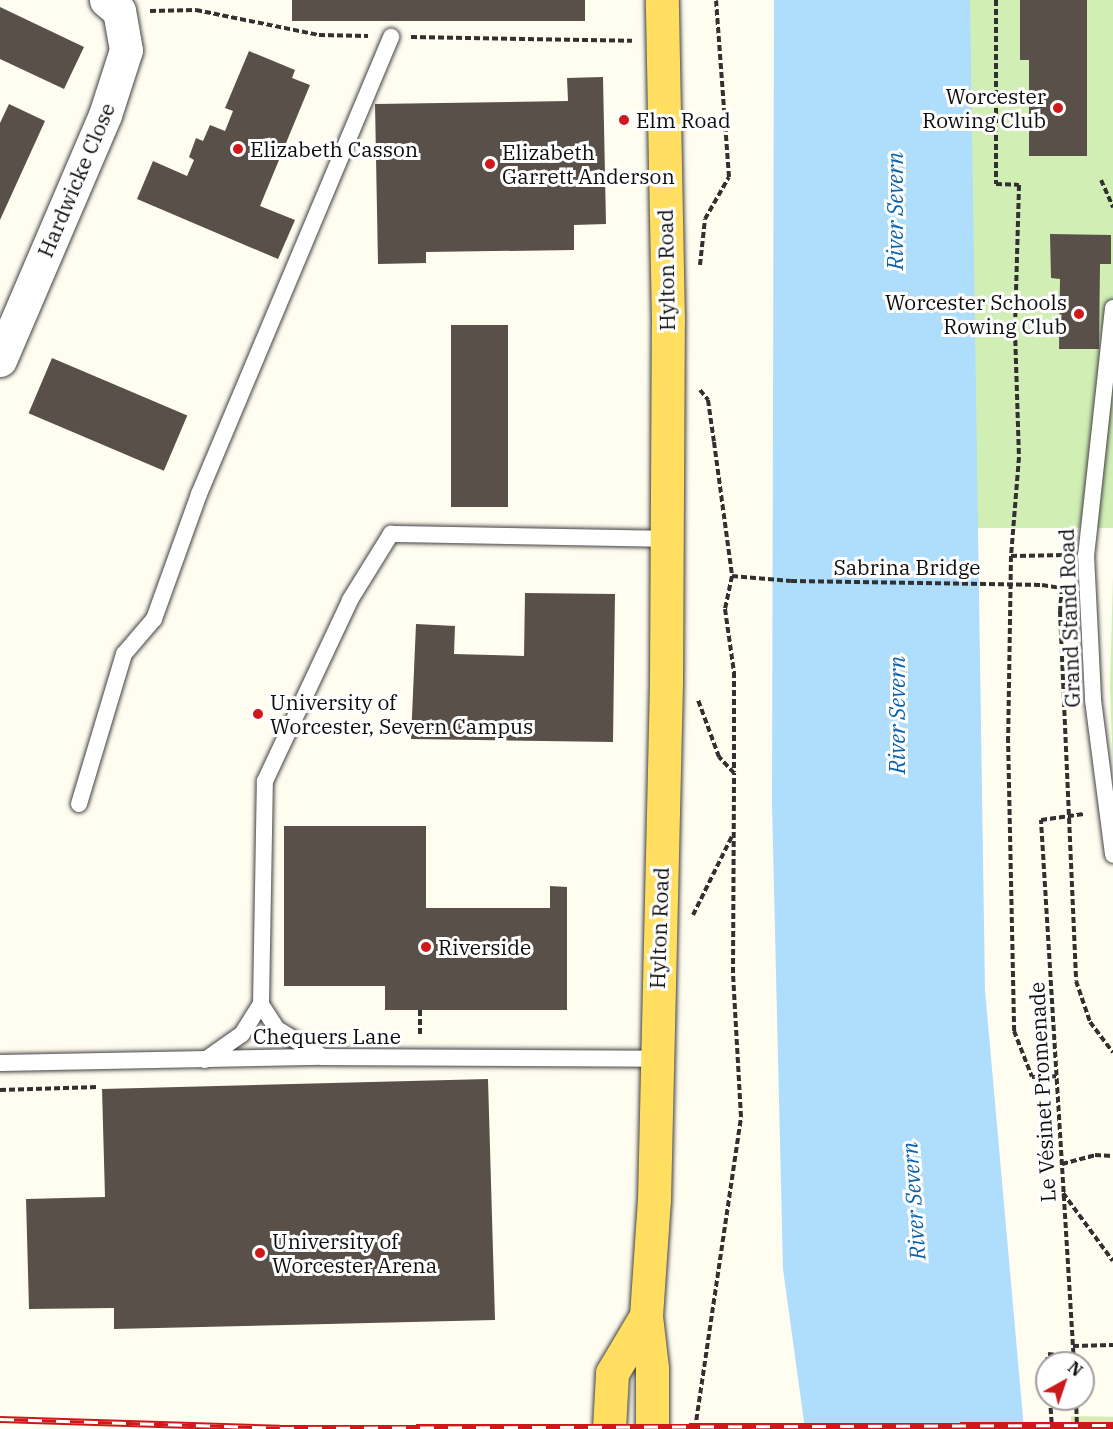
<!DOCTYPE html>
<meta charset="utf-8">
<style>
body{margin:0}
#map{position:relative;width:1113px;height:1429px;overflow:hidden;background:#fffdf0;font-family:"IBM Plex Serif",serif}
div>[style]{position:absolute}
.green>*{inset:0;background:#d1eeb5;transform-origin:0 0}
.water>*{inset:0;background:#afddfc}
.building>*{inset:0;background:#59504a;transform-origin:0 0}
.path>*{height:4px;margin-top:-2px;transform-origin:0;background:repeating-linear-gradient(90deg,#313131 0 6px,transparent 0 9px)}
.roads{filter:drop-shadow(0 0 2px #424242) drop-shadow(0 0 2px #424242)}
.lane>*{height:16px;margin:-8px;padding:0 8px;transform-origin:8px;border-radius:8px;background:#fff}
.street>*{height:33px;margin:-16.5px;padding:0 16.5px;transform-origin:16.5px;border-radius:16.5px;background:#fff}
.primary>*{height:33px;margin:-16.5px;padding:0 16.5px;transform-origin:16.5px;border-radius:16.5px;background:#ffde60}
.rail>*{height:7px;margin-top:-3.5px;transform-origin:0;background:repeating-linear-gradient(90deg,#fff 0 14px,#ce181a 0 28px);box-sizing:border-box;border-block:2px solid #ce181a}
.path-bridge>*{height:4px;margin-top:-2px;transform-origin:0;background:repeating-linear-gradient(90deg,#313131 0 6px,transparent 0 9px)}
.dots>*{width:16px;height:16px;translate:-50% -50%;box-sizing:border-box;border:3px solid #fff;border-radius:50%}
span{translate:-50% -50%;white-space:nowrap;text-align:center;line-height:1.15;-webkit-text-stroke:6px #fff;paint-order:stroke}
.poi-label{font-size:21px;color:#0f0f0f}
.right{translate:-100% -50%;text-align:right}
.left{translate:0 -50%;text-align:left}
.street-label{font-size:21px;color:#0f0f0f}
.water-label{font-size:22px;color:#0a61ae;font-style:italic}
.north{position:absolute;left:1035px;top:1351px;width:60px;height:60px;box-sizing:border-box;background:#fff;border:2px solid #9f9f9f;border-radius:50%;rotate:40deg;font-size:16px;font-weight:700;line-height:24px;text-align:center;color:#0f0f0f}
.north::after{content:'';display:block;margin:auto;width:21px;height:27px;background:#ce181a;clip-path:polygon(50% 0,100% 100%,50% 72%,0 100%)}
</style>
<div id="map">
<div class="green">
<i style="left:970px;top:0;width:143px;height:528px"></i>
<i style="clip-path:polygon(1113px 577px,1113px 766px,1110px 688px)"></i>
<i style="left:1071px;top:1416px;width:42px;height:13px;rotate:1deg"></i>
</div>
<div class="water">
<i style="clip-path:polygon(774px 0,970px 0,985px 990px,1024px 1429px,805px 1429px,783px 1269px,772px 804px)"></i>
</div>
<div class="building">
<i style="left:292px;top:0;width:293px;height:21px"></i>
<i style="clip-path:polygon(1020px 0,1087px 0,1087px 156px,1029px 156px,1029px 60px,1020px 60px)"></i>
<i style="clip-path:polygon(0 7px,84px 47px,64px 89px,0 59px)"></i>
<i style="clip-path:polygon(249px 51px,295px 70px,292px 78px,310px 85px,260px 206px,295px 220px,278px 259px,137px 199px,153px 161px,187px 176px,194px 160px,189px 157px,196px 138px,203px 141px,210px 125px,225px 131px,233px 111px,225px 108px)"></i>
<i style="clip-path:polygon(603px 77px,606px 224px,574px 225px,574px 250px,426px 252px,426px 263px,378px 264px,375px 104px,568px 101px,567px 78px)"></i>
<i style="clip-path:polygon(9px 104px,45px 121px,0 220px,0 123px)"></i>
<i style="clip-path:polygon(1050px 234px,1111px 235px,1111px 264px,1100px 264px,1099px 349px,1059px 349px,1060px 279px,1051px 278px)"></i>
<i style="left:508px;top:325px;width:182px;height:57px;rotate:90deg"></i>
<i style="left:52px;top:358px;width:147px;height:60px;rotate:23deg"></i>
<i style="clip-path:polygon(525px 593px,615px 594px,613px 742px,411px 739px,416px 624px,455px 626px,454px 654px,524px 656px)"></i>
<i style="clip-path:polygon(284px 826px,426px 826px,426px 908px,550px 908px,550px 886px,567px 887px,567px 1010px,385px 1010px,385px 986px,284px 986px)"></i>
<i style="clip-path:polygon(488px 1079px,495px 1320px,114px 1329px,114px 1308px,29px 1309px,26px 1199px,105px 1197px,102px 1089px)"></i>
</div>
<div class="path">
<i style="left:996px;top:0;width:184px;rotate:90deg"></i>
<i style="left:996px;top:184px;width:23px;rotate:2deg"></i>
<i style="left:1019px;top:185px;width:146px;rotate:91.6deg"></i>
<i style="left:1015px;top:331px;width:126px;rotate:88.2deg"></i>
<i style="left:1019px;top:457px;width:99px;rotate:94.6deg"></i>
<i style="left:1011px;top:556px;width:181px;rotate:90.9deg"></i>
<i style="left:1008px;top:737px;width:294px;rotate:88.8deg"></i>
<i style="left:1014px;top:1031px;width:49px;rotate:68.6deg"></i>
<i style="left:1032px;top:1077px;width:24px;rotate:-2deg"></i>
<i style="left:150px;top:11px;width:46px;rotate:-1.2deg"></i>
<i style="left:196px;top:10px;width:126px;rotate:11.5deg"></i>
<i style="left:319px;top:35px;width:49px;rotate:1.2deg"></i>
<i style="left:411px;top:37px;width:221px;rotate:1deg"></i>
<i style="left:1101px;top:180px;width:30px;rotate:66deg"></i>
<i style="left:700px;top:265px;width:46px;rotate:-83.8deg"></i>
<i style="left:705px;top:219px;width:48px;rotate:-60.3deg"></i>
<i style="left:729px;top:177px;width:177px;rotate:-94.2deg"></i>
<i style="left:700px;top:390px;width:13px;rotate:51deg"></i>
<i style="left:708px;top:400px;width:42px;rotate:81.9deg"></i>
<i style="left:1011px;top:556px;width:54px;rotate:-1.1deg"></i>
<i style="left:732px;top:576px;width:34px;rotate:102deg"></i>
<i style="left:725px;top:609px;width:64px;rotate:81.9deg"></i>
<i style="left:734px;top:672px;width:100px;rotate:90deg"></i>
<i style="left:1060px;top:611px;width:370px;rotate:87.5deg"></i>
<i style="left:1076px;top:981px;width:43px;rotate:71.1deg"></i>
<i style="left:1090px;top:1022px;width:38px;rotate:53deg"></i>
<i style="left:693px;top:915px;width:88px;rotate:-63.7deg"></i>
<i style="left:420px;top:1010px;width:26px;rotate:90deg"></i>
<i style="left:0;top:1090px;width:98px;rotate:-1.8deg"></i>
<i style="left:1062px;top:1164px;width:34px;rotate:-15deg"></i>
<i style="left:1095px;top:1155px;width:18px;rotate:3deg"></i>
<i style="left:1063px;top:1193px;width:84px;rotate:53.7deg"></i>
<i style="left:1073px;top:1346px;width:40px;rotate:-1.4deg"></i>
<i style="left:1047px;top:1363px;width:9px;rotate:-84deg"></i>
<i style="left:1048px;top:1354px;width:18px;rotate:6deg"></i>
<i style="left:1066px;top:1356px;width:7px;rotate:90deg"></i>
<i style="left:1074px;top:1363px;width:544px;rotate:-93.48deg"></i>
<i style="left:1041px;top:820px;width:43px;rotate:-7.9deg"></i>
<i style="left:1050px;top:1399px;width:30px;rotate:86deg"></i>
<i style="left:1076px;top:1399px;width:30px;rotate:88deg"></i>
<i style="left:695px;top:1429px;width:315px;rotate:-81.6deg"></i>
<i style="left:741px;top:1117px;width:144px;rotate:-93.2deg"></i>
<i style="left:733px;top:973px;width:200px;rotate:-89.7deg"></i>
<i style="left:734px;top:773px;width:22px;rotate:-133deg"></i>
<i style="left:719px;top:757px;width:61px;rotate:-110.2deg"></i>
</div>
<div class="roads">
<div class="lane">
<i style="left:1113px;top:308px;width:248px;rotate:96.2deg"></i>
<i style="left:1086px;top:555px;width:145px;rotate:87.2deg"></i>
<i style="left:1093px;top:700px;width:156px;rotate:82.6deg"></i>
<i style="left:79px;top:804px;width:157px;rotate:-73.3deg"></i>
<i style="left:124px;top:654px;width:46px;rotate:-49.4deg"></i>
<i style="left:154px;top:619px;width:133px;rotate:-70.2deg"></i>
<i style="left:199px;top:494px;width:496px;rotate:-67.2deg"></i>
<i style="left:323px;top:1057px;width:54px;rotate:-148.7deg"></i>
<i style="left:277px;top:1029px;width:30px;rotate:-123deg"></i>
<i style="left:261px;top:1004px;width:223px;rotate:-89deg"></i>
<i style="left:265px;top:781px;width:200px;rotate:-64.8deg"></i>
<i style="left:350px;top:600px;width:78px;rotate:-58.2deg"></i>
<i style="left:391px;top:534px;width:275px;rotate:1deg"></i>
<i style="left:205px;top:1060px;width:45px;rotate:-35.1deg"></i>
<i style="left:242px;top:1034px;width:36px;rotate:-58deg"></i>
<i style="left:0;top:1063px;width:323px;rotate:-1.1deg"></i>
<i style="left:323px;top:1057px;width:332px;rotate:0.3deg"></i>
</div>
<div class="street">
<i style="left:0;top:360px;width:267px;rotate:-66.8deg"></i>
<i style="left:105px;top:115px;width:68px;rotate:-72.1deg"></i>
<i style="left:126px;top:50px;width:40px;rotate:-100deg"></i>
<i style="left:119px;top:11px;width:17px;rotate:-140deg"></i>
</div>
<div class="primary">
<i style="left:609px;top:1429px;width:56px;rotate:-86.9deg"></i>
<i style="left:612px;top:1373px;width:66px;rotate:-59.2deg"></i>
<i style="left:652px;top:1429px;width:61px;rotate:-90deg"></i>
<i style="left:652px;top:1368px;width:52px;rotate:-96.6deg"></i>
<i style="left:646px;top:1316px;width:116px;rotate:-86.1deg"></i>
<i style="left:654px;top:1200px;width:518px;rotate:-88.67deg"></i>
<i style="left:666px;top:682px;width:360px;rotate:-89.7deg"></i>
<i style="left:668px;top:322px;width:322px;rotate:-91.1deg"></i>
</div>
</div>
<div class="rail">
<i style="left:0;top:1419px;width:280px;rotate:1.8deg"></i>
<i style="left:280px;top:1428px;width:833px;rotate:-0.21deg"></i>
</div>
<div class="path-bridge">
<i style="left:714px;top:442px;width:135px;rotate:82.3deg"></i>
<i style="left:732px;top:576px;width:59px;rotate:4.8deg"></i>
<i style="left:791px;top:581px;width:251px;rotate:0.9deg"></i>
<i style="left:1042px;top:585px;width:20px;rotate:9deg"></i>
<i style="left:1062px;top:588px;width:23px;rotate:95deg"></i>
</div>
<div class="dots">
<i style="left:1058px;top:108px;background:#ce181a"></i>
<i style="left:624px;top:120px;background:#ce181a"></i>
<i style="left:238px;top:149px;background:#ce181a"></i>
<i style="left:490px;top:164px;background:#ce181a"></i>
<i style="left:1079px;top:314px;background:#ce181a"></i>
<i style="left:258px;top:714px;background:#ce181a"></i>
<i style="left:426px;top:947px;background:#ce181a"></i>
<i style="left:260px;top:1253px;background:#ce181a"></i>
</div>
<div class="poi-label">
<span class="right" style="left:1046px;top:108px">Worcester<br>Rowing Club</span>
<span class="left" style="left:636px;top:120px">Elm Road</span>
<span class="left" style="left:250px;top:149px">Elizabeth Casson</span>
<span class="left" style="left:502px;top:164px">Elizabeth<br>Garrett Anderson</span>
<span class="right" style="left:1067px;top:314px">Worcester Schools<br>Rowing Club</span>
<span class="left" style="left:270px;top:714px">University of<br>Worcester, Severn Campus</span>
<span class="left" style="left:438px;top:947px">Riverside</span>
<span class="left" style="left:272px;top:1253px">University of<br>Worcester Arena</span>
</div>
<div class="street-label">
<span style="left:76px;top:180px;rotate:-67deg">Hardwicke Close</span>
<span style="left:666px;top:270px;rotate:-91deg">Hylton Road</span>
<span style="left:907px;top:567px">Sabrina Bridge</span>
<span style="left:1069px;top:618px;rotate:-92deg">Grand Stand Road</span>
<span style="left:659px;top:928px;rotate:-88deg">Hylton Road</span>
<span style="left:327px;top:1036px">Chequers Lane</span>
<span style="left:1042px;top:1092px;rotate:-93deg">Le Vésinet Promenade</span>
</div>
<div class="water-label">
<span style="left:895px;top:211px;rotate:-90deg">River Severn</span>
<span style="left:897px;top:715px;rotate:-90deg">River Severn</span>
<span style="left:913px;top:1201px;rotate:-94deg">River Severn</span>
</div>
<div class="north">N</div>
</div>
